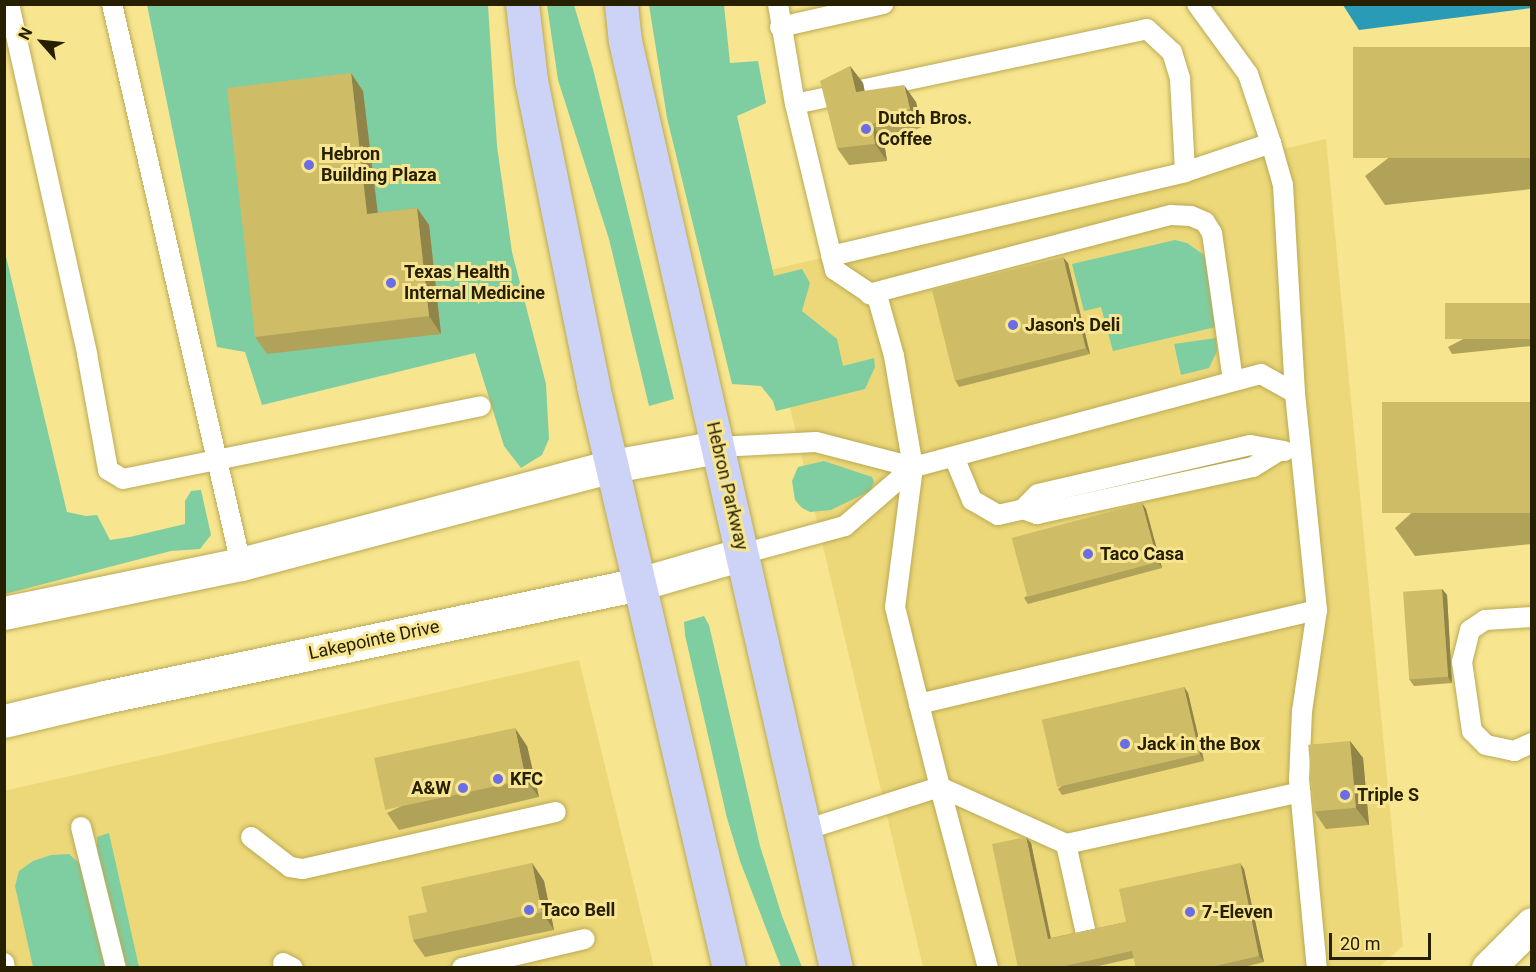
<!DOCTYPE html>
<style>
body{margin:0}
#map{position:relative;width:1536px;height:972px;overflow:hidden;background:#f7e58f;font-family:Roboto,sans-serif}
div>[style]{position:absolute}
.built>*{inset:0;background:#ecd879}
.green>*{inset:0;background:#7fcea1}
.water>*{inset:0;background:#2a9bb6}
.roads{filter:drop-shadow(0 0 2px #baa954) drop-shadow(0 0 2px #baa954)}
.lane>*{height:20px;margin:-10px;padding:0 10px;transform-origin:10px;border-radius:10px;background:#fff}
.secondary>*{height:33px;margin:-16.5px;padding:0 16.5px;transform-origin:16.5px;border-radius:16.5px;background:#fff}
.primary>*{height:33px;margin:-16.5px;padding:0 16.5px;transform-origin:16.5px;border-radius:16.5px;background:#cdd3f7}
.wall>*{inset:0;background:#b1a259}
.shaded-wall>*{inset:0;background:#908448}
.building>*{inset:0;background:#cebc67;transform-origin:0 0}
.dots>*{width:16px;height:16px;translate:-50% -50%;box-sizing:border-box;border:3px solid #f7e58f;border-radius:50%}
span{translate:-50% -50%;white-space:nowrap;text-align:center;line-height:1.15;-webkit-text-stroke:6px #f7e58f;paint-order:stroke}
.poi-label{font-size:18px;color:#272000;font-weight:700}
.left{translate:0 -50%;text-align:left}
.right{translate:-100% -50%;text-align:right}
.street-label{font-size:18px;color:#272000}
.frame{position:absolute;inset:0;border:6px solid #272000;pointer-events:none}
.north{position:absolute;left:12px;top:12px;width:60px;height:60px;-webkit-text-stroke:4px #f7e58f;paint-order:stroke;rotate:297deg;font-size:16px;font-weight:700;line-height:24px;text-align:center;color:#272000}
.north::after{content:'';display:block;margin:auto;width:21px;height:27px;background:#272000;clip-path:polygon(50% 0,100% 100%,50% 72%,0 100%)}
.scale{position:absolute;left:1329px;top:933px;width:102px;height:27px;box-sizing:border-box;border:3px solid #272000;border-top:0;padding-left:8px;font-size:18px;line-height:21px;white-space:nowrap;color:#272000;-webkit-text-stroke:4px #f7e58f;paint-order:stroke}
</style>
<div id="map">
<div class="built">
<i style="clip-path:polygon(1326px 139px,1403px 946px,1378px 968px,923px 967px,758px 273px)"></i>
<i style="clip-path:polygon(579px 660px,654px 967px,5px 967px,4px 791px)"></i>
</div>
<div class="green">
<i style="clip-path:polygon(147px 5px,488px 5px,497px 146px,512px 252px,546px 384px,549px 439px,542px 455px,521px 468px,504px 446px,475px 353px,262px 405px,245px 352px,217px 347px)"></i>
<i style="clip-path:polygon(547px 5px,574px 5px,593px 69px,674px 399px,649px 406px,609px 239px,558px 80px)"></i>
<i style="clip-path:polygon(649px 5px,724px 5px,730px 63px,758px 61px,766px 103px,737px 116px,774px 276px,802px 269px,810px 283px,802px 311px,837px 339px,843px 366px,874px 358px,875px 367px,865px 389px,776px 411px,773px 401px,761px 386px,732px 384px,667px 118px)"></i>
<i style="clip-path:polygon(1175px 240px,1187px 243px,1204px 255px,1211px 269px,1216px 327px,1113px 351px,1101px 307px,1084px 311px,1072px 264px)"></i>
<i style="clip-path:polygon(4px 248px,67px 512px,86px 516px,97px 515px,110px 540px,130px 537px,185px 524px,185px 501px,191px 491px,201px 490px,211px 535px,200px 549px,171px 551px,5px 594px)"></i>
<i style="clip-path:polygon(1216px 338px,1217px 351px,1209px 368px,1181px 375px,1174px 344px)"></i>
<i style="clip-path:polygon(824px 461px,872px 477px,874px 482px,870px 491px,831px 510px,810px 512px,802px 508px,795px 500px,792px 481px,798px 467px)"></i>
<i style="clip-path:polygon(704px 616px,709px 625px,760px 846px,782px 916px,802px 967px,781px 967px,740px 861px,727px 818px,685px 635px,684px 622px)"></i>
<i style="clip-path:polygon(109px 833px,139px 967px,123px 967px,97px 857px,97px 837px)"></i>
<i style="clip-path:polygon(69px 854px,80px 864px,107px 967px,33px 967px,15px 886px,19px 871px,33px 861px,51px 855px)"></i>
</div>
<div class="water">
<i style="clip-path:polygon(1531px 4px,1531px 8px,1359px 30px,1343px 5px)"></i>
</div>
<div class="roads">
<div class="lane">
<i style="left:9px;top:4px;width:359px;rotate:77.4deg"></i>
<i style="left:87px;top:354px;width:118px;rotate:79.7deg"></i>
<i style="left:108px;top:470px;width:17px;rotate:31deg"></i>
<i style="left:123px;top:479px;width:365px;rotate:-11.5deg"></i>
<i style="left:112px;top:4px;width:575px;rotate:77.03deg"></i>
<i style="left:778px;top:4px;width:101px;rotate:80.4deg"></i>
<i style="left:795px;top:104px;width:171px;rotate:76.5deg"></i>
<i style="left:835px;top:270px;width:52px;rotate:34deg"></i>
<i style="left:878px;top:299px;width:59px;rotate:74.3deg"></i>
<i style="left:894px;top:356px;width:113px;rotate:80.3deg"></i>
<i style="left:913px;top:467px;width:141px;rotate:97.3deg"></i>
<i style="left:895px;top:607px;width:100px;rotate:76.1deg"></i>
<i style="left:919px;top:704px;width:409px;rotate:-13.3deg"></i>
<i style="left:1317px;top:610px;width:218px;rotate:-95.8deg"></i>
<i style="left:1295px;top:393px;width:39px;rotate:-151deg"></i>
<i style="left:1261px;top:374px;width:360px;rotate:165deg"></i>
<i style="left:1197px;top:4px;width:87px;rotate:53.9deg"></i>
<i style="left:1248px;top:74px;width:73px;rotate:71.6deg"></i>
<i style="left:780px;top:27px;width:106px;rotate:-12.6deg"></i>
<i style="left:795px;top:104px;width:360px;rotate:-12deg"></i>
<i style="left:1147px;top:29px;width:34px;rotate:43deg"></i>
<i style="left:1172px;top:52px;width:28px;rotate:73deg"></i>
<i style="left:1180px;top:79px;width:93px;rotate:86.9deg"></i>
<i style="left:831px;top:256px;width:364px;rotate:-13.3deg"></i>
<i style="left:1185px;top:172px;width:91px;rotate:-18.6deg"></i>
<i style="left:1271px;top:143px;width:44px;rotate:74.1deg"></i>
<i style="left:1283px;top:185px;width:208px;rotate:86.7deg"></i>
<i style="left:869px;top:294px;width:312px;rotate:-14.7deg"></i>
<i style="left:1171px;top:215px;width:20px;rotate:3deg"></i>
<i style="left:1191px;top:216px;width:15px;rotate:23deg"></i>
<i style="left:1205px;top:222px;width:13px;rotate:58deg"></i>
<i style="left:1212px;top:233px;width:149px;rotate:81.9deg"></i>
<i style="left:718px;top:447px;width:98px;rotate:-2.9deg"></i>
<i style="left:816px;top:442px;width:100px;rotate:14.5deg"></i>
<i style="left:913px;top:467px;width:90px;rotate:139.1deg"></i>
<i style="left:845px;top:526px;width:107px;rotate:164.8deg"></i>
<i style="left:954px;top:457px;width:47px;rotate:67.3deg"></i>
<i style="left:972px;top:500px;width:30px;rotate:30deg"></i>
<i style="left:998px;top:515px;width:26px;rotate:-13deg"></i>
<i style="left:1023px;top:509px;width:15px;rotate:20deg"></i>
<i style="left:1037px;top:514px;width:221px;rotate:-12.3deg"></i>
<i style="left:1253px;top:467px;width:28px;rotate:-32deg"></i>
<i style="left:1023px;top:509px;width:21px;rotate:-45deg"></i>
<i style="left:1038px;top:494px;width:218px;rotate:-13deg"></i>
<i style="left:1250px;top:445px;width:35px;rotate:10deg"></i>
<i style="left:1317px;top:610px;width:102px;rotate:98.4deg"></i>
<i style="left:1302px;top:711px;width:68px;rotate:92.5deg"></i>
<i style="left:1299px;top:779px;width:190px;rotate:84.6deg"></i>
<i style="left:1532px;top:617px;width:47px;rotate:176.3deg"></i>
<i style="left:1485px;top:620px;width:18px;rotate:146deg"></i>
<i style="left:1470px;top:630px;width:33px;rotate:104deg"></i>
<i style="left:1462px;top:662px;width:70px;rotate:81.8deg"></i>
<i style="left:1472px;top:731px;width:20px;rotate:45deg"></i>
<i style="left:1486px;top:745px;width:29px;rotate:12deg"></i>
<i style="left:1514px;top:751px;width:20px;rotate:-24deg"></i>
<i style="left:81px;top:827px;width:145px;rotate:76.1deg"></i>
<i style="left:805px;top:830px;width:142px;rotate:-17.7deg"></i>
<i style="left:940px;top:787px;width:86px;rotate:-104.2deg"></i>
<i style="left:251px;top:837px;width:49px;rotate:37.6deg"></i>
<i style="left:290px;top:867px;width:13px;rotate:9deg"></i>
<i style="left:303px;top:869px;width:259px;rotate:-12.7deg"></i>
<i style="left:1066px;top:844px;width:96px;rotate:77.4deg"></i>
<i style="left:4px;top:963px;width:5px;rotate:79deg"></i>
<i style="left:283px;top:963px;width:11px;rotate:27deg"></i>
<i style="left:462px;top:968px;width:126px;rotate:-13.3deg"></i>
<i style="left:988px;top:968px;width:187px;rotate:-104.9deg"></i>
<i style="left:940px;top:787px;width:138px;rotate:24.3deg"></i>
<i style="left:1066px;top:844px;width:240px;rotate:-12.5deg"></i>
</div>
<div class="secondary">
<i style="left:4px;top:613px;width:242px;rotate:-11.7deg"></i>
<i style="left:241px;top:564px;width:384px;rotate:-14.8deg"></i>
<i style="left:612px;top:466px;width:108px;rotate:-10.2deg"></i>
<i style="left:4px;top:721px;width:104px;rotate:-13.4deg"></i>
<i style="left:105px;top:697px;width:546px;rotate:-11.95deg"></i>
<i style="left:639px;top:584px;width:107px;rotate:-16.2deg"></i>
<i style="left:1488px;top:968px;width:62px;rotate:-45deg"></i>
</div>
<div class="primary">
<i style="left:522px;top:4px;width:77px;rotate:83.2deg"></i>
<i style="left:531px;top:80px;width:312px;rotate:78.5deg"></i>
<i style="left:593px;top:386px;width:598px;rotate:76.85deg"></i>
<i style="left:621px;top:4px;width:37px;rotate:84deg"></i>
<i style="left:625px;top:41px;width:951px;rotate:77.18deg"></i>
</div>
</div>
<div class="wall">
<i style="clip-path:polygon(1532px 47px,1532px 189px,1385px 205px,1365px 176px)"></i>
<i style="clip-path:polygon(850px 66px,863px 83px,864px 91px,916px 102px,922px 127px,884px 142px,887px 161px,849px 165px,837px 148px)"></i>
<i style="clip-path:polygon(363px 91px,377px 213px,417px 208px,429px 225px,441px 334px,267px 354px,255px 337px)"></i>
<i style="clip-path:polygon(1068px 263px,1090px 354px,959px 387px,955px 380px)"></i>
<i style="clip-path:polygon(1532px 303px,1532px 346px,1452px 354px,1448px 347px)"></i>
<i style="clip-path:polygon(1532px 402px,1532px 544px,1415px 556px,1395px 528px)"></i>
<i style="clip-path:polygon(1142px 503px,1146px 509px,1162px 568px,1028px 604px,1024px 598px)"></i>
<i style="clip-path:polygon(1442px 589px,1447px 595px,1452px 683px,1414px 686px,1409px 679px)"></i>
<i style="clip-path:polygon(1184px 687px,1188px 693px,1204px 761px,1062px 795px,1058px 789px)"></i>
<i style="clip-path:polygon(1350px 741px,1363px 758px,1369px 825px,1326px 829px,1314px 811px)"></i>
<i style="clip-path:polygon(527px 746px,539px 797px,399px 830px,387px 813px)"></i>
<i style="clip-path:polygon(1031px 843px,1051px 938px,1126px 922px,1244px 869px,1264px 962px,1240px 968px,1136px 968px,1134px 958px,1090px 968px,1018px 968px)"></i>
<i style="clip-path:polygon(532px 863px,544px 881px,554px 930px,425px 957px,413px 940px,427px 912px)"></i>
</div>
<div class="shaded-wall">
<i style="clip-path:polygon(850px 66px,863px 83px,869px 110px,856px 92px)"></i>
<i style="clip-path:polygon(351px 73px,363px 91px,380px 231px,367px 214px)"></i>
<i style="clip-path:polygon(904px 85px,916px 102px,922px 127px,910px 109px)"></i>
<i style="clip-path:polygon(872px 124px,884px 142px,887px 161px,875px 144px)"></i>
<i style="clip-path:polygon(417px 208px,429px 225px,441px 334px,429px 316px)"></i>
<i style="clip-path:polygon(1063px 257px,1068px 263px,1090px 354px,1086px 348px)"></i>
<i style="clip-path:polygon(1142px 503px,1146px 509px,1162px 568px,1158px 562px)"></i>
<i style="clip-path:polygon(1442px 589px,1447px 595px,1452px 683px,1448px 677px)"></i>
<i style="clip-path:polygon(1184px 687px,1188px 693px,1204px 761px,1200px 754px)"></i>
<i style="clip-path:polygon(515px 728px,527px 746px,539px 797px,526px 780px)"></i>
<i style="clip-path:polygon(1350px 741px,1363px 758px,1369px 825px,1356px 808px)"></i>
<i style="clip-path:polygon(1026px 837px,1031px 843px,1052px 945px,1048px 939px)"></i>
<i style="clip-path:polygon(532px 863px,544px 881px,554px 930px,542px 912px)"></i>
<i style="clip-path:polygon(1240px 863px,1244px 869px,1264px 962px,1259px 956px)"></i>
</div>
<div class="building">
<i style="left:1532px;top:47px;width:111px;height:179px;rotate:90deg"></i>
<i style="clip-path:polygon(850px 66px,856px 92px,904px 85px,910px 109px,872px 124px,875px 144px,837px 148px,820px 81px)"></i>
<i style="clip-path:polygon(351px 73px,367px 214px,417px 208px,429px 316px,255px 337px,227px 88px)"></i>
<i style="left:1063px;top:257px;width:94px;height:135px;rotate:76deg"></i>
<i style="left:1532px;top:303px;width:36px;height:87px;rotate:90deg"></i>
<i style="left:1532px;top:402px;width:111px;height:150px;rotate:90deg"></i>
<i style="left:1142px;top:503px;width:61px;height:135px;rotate:75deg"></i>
<i style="left:1442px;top:589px;width:88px;height:39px;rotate:86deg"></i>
<i style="left:1184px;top:687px;width:69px;height:146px;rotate:77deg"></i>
<i style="left:515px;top:728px;width:53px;height:144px;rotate:78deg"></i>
<i style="left:1350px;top:741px;width:67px;height:42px;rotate:85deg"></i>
<i style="clip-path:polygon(1026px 837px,1048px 939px,1126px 922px,1119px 889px,1240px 863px,1259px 956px,1206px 968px,1136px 968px,1132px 951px,1056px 968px,1018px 968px,992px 844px)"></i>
<i style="clip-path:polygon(532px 863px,542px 912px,413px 940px,408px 916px,427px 912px,421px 887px)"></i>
</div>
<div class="dots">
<i style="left:866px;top:129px;background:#696de6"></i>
<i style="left:309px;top:165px;background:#696de6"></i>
<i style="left:391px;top:283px;background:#696de6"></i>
<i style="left:1013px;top:325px;background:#696de6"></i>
<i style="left:1088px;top:554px;background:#696de6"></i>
<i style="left:1125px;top:744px;background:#696de6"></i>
<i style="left:498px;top:779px;background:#696de6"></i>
<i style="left:463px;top:788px;background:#696de6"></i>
<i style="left:1345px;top:795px;background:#696de6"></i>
<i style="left:529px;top:910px;background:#696de6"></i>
<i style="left:1190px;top:912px;background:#696de6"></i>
</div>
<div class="poi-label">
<span class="left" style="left:878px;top:129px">Dutch Bros.<br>Coffee</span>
<span class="left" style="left:321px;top:165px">Hebron<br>Building Plaza</span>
<span class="left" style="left:404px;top:283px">Texas Health<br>Internal Medicine</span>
<span class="left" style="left:1025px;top:325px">Jason's Deli</span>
<span class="left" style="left:1100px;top:554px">Taco Casa</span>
<span class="left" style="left:1137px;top:744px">Jack in the Box</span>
<span class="left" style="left:510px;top:779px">KFC</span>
<span class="right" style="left:451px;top:788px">A&amp;W</span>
<span class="left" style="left:1357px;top:795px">Triple S</span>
<span class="left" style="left:541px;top:910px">Taco Bell</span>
<span class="left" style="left:1202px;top:912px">7-Eleven</span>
</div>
<div class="street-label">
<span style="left:727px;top:486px;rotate:77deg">Hebron Parkway</span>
<span style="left:374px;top:640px;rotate:-12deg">Lakepointe Drive</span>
</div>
<div class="frame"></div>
<div class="north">N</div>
<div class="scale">20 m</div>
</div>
